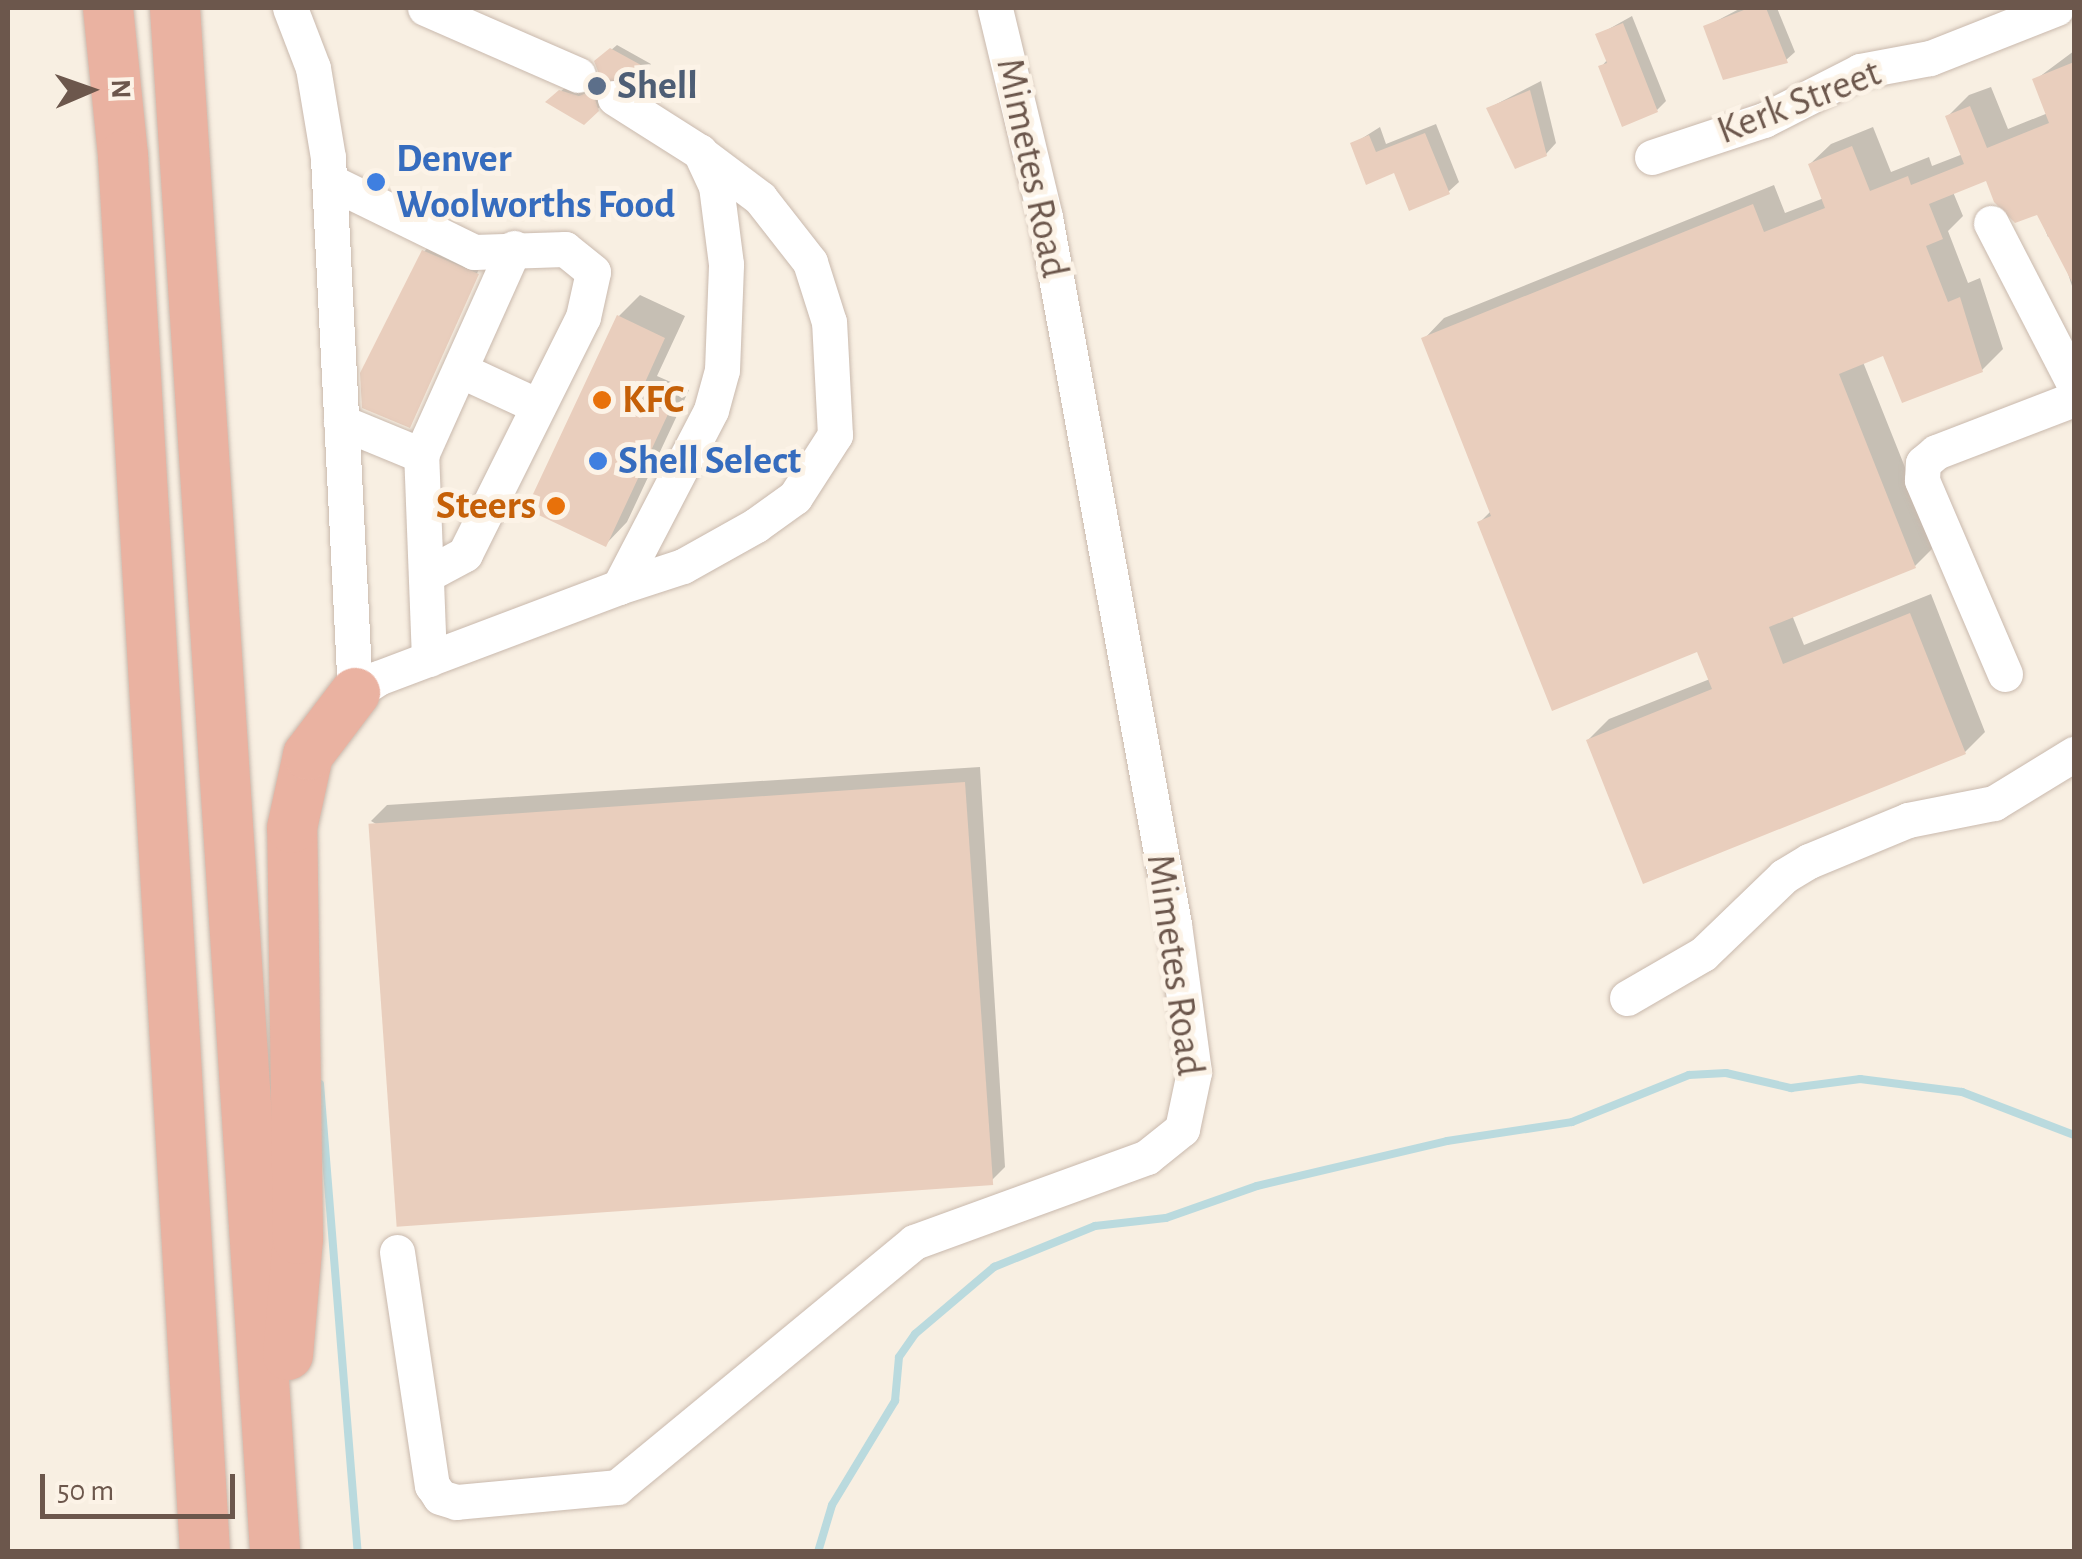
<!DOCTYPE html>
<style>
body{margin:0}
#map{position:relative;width:2082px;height:1559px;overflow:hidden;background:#f8efe2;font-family:"Alegreya Sans",sans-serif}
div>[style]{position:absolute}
.shadow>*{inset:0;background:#0003}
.stream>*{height:8px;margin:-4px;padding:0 4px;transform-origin:4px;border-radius:4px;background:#badade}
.building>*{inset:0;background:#e9cebd;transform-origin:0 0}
.roads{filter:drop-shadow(0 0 2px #c9b9ad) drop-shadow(0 0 2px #c9b9ad)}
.minor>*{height:35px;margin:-17.5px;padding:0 17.5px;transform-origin:17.5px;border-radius:17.5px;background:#fff}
.highway>*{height:50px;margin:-25px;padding:0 25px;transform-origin:25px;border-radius:25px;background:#eab2a1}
.dots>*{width:28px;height:28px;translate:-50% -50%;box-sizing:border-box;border:5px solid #fcf3e7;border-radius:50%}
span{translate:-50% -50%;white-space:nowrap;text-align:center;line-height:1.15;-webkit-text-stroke:10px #fcf3e7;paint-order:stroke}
.service-label{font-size:40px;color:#4e5e75;font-weight:700}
.left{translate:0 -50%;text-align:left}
.street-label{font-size:40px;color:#6c574c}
.shop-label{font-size:40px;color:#366cbe;font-weight:700}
.food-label{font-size:40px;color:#c56008;font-weight:700}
.right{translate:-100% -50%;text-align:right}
.frame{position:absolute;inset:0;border:10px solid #6c574c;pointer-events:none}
.north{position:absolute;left:40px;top:40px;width:100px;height:100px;-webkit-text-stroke:8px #fcf3e7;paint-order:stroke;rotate:88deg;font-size:28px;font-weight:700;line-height:40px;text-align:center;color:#6c574c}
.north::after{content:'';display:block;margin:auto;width:35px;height:45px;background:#6c574c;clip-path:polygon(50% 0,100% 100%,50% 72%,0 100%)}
.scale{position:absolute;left:40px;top:1474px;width:195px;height:45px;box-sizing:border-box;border:5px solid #6c574c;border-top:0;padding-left:12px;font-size:30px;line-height:35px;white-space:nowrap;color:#6c574c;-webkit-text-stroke:8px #fcf3e7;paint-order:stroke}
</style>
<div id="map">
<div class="shadow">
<i style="clip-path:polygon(1741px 8px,1777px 8px,1795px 52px,1786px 60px,1705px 27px)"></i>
<i style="clip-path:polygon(1632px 16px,1666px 101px,1657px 110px,1601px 67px,1608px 59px,1598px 35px)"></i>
<i style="clip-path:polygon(617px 45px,651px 64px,631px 81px,605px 77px,597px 90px,602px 105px,583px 122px,549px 101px,566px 87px,595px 89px,602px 74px,597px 62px)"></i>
<i style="clip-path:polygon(2074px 51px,2074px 292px,2055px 234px,2048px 237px,2038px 211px,1987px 178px,1953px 192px,1963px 216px,1948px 231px,1968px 283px,1980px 278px,2003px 349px,1982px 370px,1884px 353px,1863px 362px,1936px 545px,1915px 566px,1792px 615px,1804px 645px,1931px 594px,1985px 732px,1965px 752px,1588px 740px,1609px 719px,1710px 679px,1698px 649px,1480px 522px,1492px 510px,1424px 339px,1444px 318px,1774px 185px,1785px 213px,1824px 198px,1810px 164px,1831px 144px,1873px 127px,1891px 172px,1929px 157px,1932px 166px,1963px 154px,1948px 116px,1969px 95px,1991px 87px,2008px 129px,2048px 113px,2035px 80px)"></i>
<i style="clip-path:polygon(1541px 81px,1556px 143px,1546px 154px,1489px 108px)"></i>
<i style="clip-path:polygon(1436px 124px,1459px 182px,1448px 192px,1353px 144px,1380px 127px,1386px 144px)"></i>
<i style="clip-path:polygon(428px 247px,479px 269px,409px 425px,424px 252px)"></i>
<i style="clip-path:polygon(640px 295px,685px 316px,657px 376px,689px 390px,627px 522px,606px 544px,619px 316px)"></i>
<i style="clip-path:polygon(980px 767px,1005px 1167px,989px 1183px,371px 821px,387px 805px)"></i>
</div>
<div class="stream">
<i style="left:320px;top:1084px;width:470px;rotate:85.4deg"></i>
<i style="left:818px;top:1552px;width:49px;rotate:-73.4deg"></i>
<i style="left:832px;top:1505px;width:122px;rotate:-58.8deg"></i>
<i style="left:895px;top:1401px;width:44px;rotate:-84.8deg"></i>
<i style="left:899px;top:1357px;width:28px;rotate:-55deg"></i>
<i style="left:915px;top:1334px;width:104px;rotate:-40.3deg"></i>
<i style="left:994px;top:1267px;width:109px;rotate:-22.1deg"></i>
<i style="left:1095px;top:1226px;width:71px;rotate:-6.4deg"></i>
<i style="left:1166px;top:1218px;width:96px;rotate:-19.4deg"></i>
<i style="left:1257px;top:1186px;width:195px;rotate:-13.3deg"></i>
<i style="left:1447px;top:1141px;width:126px;rotate:-8.6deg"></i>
<i style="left:1572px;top:1122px;width:126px;rotate:-21.9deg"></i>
<i style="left:1689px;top:1075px;width:37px;rotate:-3deg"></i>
<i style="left:1726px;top:1073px;width:67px;rotate:13deg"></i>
<i style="left:1791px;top:1088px;width:70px;rotate:-7.4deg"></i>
<i style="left:1860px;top:1079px;width:103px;rotate:7.3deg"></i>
<i style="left:1962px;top:1092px;width:120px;rotate:21deg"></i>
</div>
<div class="building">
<i style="clip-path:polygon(1749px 8px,1766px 8px,1788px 63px,1723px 80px,1703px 26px)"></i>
<i style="clip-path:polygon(1623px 23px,1658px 112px,1622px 127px,1598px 66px,1607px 63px,1595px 34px)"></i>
<i style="clip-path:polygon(610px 48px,650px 70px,632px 84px,604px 80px,594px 96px,599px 111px,584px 125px,545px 102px,559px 90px,579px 96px,591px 91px,599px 74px,594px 61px)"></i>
<i style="clip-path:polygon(2074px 62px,2074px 286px,2037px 215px,2015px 223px,1994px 202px,1986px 181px,1929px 204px,1943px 239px,1926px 246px,1948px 302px,1960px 297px,1983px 372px,1902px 403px,1883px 356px,1839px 374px,1916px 568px,1769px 627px,1783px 664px,1910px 613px,1966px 754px,1643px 884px,1586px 740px,1712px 689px,1697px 652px,1552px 711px,1477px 522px,1491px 516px,1421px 338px,1753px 204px,1764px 232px,1825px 208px,1808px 164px,1852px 146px,1870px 191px,1908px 176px,1911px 185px,1964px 164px,1945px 116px,1970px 106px,1987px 148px,2049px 123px,2032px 79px)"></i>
<i style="clip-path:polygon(1530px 90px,1547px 156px,1515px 169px,1486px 108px)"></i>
<i style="clip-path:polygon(1425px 133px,1450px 194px,1409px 211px,1394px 173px,1366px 185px,1350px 143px,1369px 135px,1376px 152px)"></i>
<i style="clip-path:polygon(422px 250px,479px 274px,410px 428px,362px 408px,360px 373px)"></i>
<i style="clip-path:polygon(617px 315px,665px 338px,638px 398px,669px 412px,606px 547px,526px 509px)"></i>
<i style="left:965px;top:782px;width:404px;height:598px;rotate:86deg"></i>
</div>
<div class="roads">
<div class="minor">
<i style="left:290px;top:8px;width:64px;rotate:69deg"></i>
<i style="left:313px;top:68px;width:91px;rotate:80.5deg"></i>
<i style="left:328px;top:158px;width:536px;rotate:87.11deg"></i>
<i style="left:425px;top:8px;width:167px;rotate:23.6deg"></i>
<i style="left:1652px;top:157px;width:118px;rotate:-18.3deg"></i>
<i style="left:1764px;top:120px;width:108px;rotate:-27deg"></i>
<i style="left:1860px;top:71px;width:71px;rotate:-10.5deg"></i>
<i style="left:1930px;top:58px;width:136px;rotate:-21.5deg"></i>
<i style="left:329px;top:181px;width:161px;rotate:26.1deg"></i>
<i style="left:474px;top:252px;width:91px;rotate:-1.9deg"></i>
<i style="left:565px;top:249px;width:36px;rotate:39deg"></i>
<i style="left:593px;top:272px;width:46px;rotate:102.5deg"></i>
<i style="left:583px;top:317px;width:265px;rotate:116.5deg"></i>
<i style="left:465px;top:554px;width:44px;rotate:151.7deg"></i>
<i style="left:1991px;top:223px;width:181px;rotate:62.7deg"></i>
<i style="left:460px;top:370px;width:86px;rotate:24.8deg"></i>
<i style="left:341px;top:422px;width:87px;rotate:22.4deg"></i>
<i style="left:619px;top:587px;width:67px;rotate:-18.2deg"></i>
<i style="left:683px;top:566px;width:84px;rotate:-29.3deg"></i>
<i style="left:756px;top:525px;width:48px;rotate:-35.7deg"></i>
<i style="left:795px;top:497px;width:74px;rotate:-57.2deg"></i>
<i style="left:835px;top:435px;width:113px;rotate:-93deg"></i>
<i style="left:829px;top:322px;width:63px;rotate:-107.6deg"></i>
<i style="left:810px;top:262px;width:81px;rotate:-128deg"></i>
<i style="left:760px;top:198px;width:70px;rotate:-143.1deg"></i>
<i style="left:429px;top:659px;width:204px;rotate:-92.2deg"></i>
<i style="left:421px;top:455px;width:227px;rotate:-65.8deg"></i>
<i style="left:2005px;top:674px;width:211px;rotate:-113.2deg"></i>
<i style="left:1922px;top:480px;width:17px;rotate:-87deg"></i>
<i style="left:1923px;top:463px;width:17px;rotate:-40deg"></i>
<i style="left:1936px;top:452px;width:148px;rotate:-21deg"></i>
<i style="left:355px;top:693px;width:27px;rotate:-33deg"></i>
<i style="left:378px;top:678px;width:258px;rotate:-20.7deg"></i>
<i style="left:619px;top:587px;width:199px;rotate:-62.5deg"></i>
<i style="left:711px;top:410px;width:41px;rotate:-74.6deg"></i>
<i style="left:722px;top:370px;width:106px;rotate:-87.8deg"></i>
<i style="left:726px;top:264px;width:79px;rotate:-97.3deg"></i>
<i style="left:716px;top:186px;width:38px;rotate:-115deg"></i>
<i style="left:700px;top:152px;width:101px;rotate:-147.6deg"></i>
<i style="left:1627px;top:998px;width:88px;rotate:-30.1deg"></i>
<i style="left:1703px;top:954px;width:112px;rotate:-43.9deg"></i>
<i style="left:1784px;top:876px;width:29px;rotate:-31deg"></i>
<i style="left:1809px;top:861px;width:107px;rotate:-22.5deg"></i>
<i style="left:1908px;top:820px;width:88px;rotate:-11.2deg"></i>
<i style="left:1994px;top:803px;width:94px;rotate:-31.5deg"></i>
<i style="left:397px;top:1252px;width:236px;rotate:81.5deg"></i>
<i style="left:432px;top:1485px;width:14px;rotate:56deg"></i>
<i style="left:440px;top:1497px;width:17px;rotate:17deg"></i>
<i style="left:456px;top:1502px;width:162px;rotate:-5.3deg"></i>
<i style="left:617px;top:1487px;width:385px;rotate:-39.5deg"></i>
<i style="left:914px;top:1242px;width:248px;rotate:-20deg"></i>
<i style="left:1147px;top:1157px;width:45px;rotate:-38.7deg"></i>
<i style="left:1182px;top:1129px;width:58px;rotate:-78.1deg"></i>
<i style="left:1194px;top:1072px;width:149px;rotate:-97.7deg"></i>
<i style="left:1174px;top:924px;width:719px;rotate:-100.34deg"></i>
<i style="left:1045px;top:217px;width:215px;rotate:-103.5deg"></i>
</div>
<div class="highway">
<i style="left:108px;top:8px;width:149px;rotate:84.2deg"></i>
<i style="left:123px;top:156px;width:1398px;rotate:86.64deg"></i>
<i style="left:175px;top:8px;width:1547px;rotate:86.29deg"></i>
<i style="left:288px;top:1355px;width:116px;rotate:-85.1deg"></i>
<i style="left:298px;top:1239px;width:411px;rotate:-90.8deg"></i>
<i style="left:292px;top:828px;width:75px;rotate:-77.6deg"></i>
<i style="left:308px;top:755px;width:78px;rotate:-52.8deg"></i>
</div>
</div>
<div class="dots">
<i style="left:597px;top:86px;background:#5c6f8a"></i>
<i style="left:376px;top:182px;background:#3f7fe0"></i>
<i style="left:602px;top:400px;background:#e8710a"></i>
<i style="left:598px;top:461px;background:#3f7fe0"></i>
<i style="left:556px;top:506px;background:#e8710a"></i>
</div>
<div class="service-label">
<span class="left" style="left:617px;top:86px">Shell</span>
</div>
<div class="street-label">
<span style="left:1799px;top:102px;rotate:-21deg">Kerk Street</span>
<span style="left:1032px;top:168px;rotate:78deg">Mimetes Road</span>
<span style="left:1175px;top:965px;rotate:82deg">Mimetes Road</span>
</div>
<div class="shop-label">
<span class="left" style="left:396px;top:182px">Denver<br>Woolworths Food</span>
<span class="left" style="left:618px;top:461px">Shell Select</span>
</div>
<div class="food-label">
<span class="left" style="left:622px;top:400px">KFC</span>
<span class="right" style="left:536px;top:506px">Steers</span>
</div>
<div class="frame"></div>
<div class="north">N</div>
<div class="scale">50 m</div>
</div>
